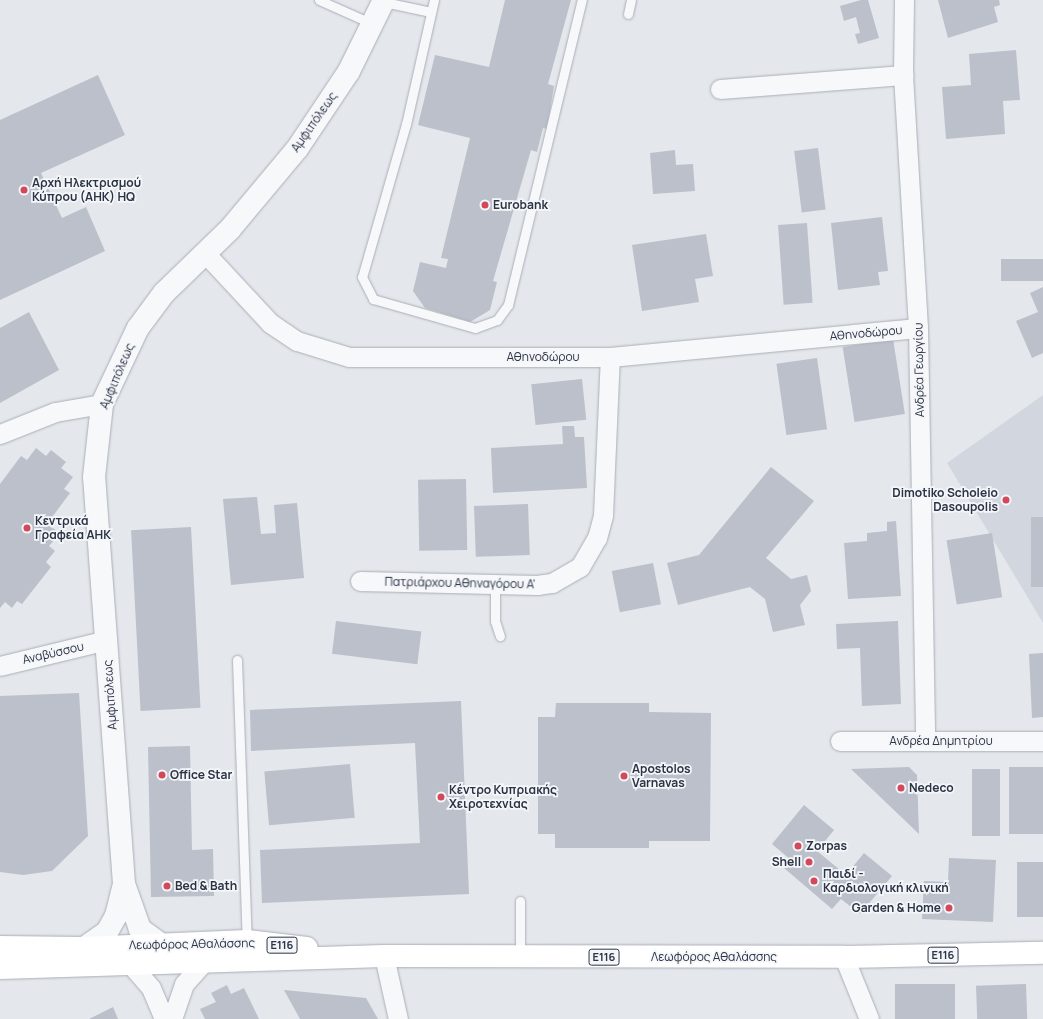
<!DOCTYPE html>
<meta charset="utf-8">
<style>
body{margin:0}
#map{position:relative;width:1043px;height:1019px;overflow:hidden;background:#e4e7ec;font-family:Manrope,sans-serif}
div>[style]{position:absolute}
.built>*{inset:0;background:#d2d6de}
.building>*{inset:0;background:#bbc0ca;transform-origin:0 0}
.roads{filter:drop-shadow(0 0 1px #a9aeb7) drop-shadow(0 0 1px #a9aeb7)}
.service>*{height:9px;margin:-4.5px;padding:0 4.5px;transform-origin:4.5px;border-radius:4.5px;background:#f7f8fa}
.minor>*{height:19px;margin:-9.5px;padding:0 9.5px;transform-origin:9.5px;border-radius:9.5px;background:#f7f8fa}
.tertiary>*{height:22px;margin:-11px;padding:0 11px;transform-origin:11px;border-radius:11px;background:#f7f8fa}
.primary>*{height:22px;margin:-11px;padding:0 11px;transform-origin:11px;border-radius:11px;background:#fff}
.dots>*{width:11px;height:11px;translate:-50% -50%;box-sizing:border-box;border:2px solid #f4f6f9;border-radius:50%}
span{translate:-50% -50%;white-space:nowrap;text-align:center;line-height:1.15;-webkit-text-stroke:3.5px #f4f6f9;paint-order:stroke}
.shield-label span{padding:1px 3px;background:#f4f6f9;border:1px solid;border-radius:3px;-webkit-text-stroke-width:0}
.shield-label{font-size:11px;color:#2b3445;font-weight:700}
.street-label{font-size:12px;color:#2b3445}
.poi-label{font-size:12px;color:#2b3445;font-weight:700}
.left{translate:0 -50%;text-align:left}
.right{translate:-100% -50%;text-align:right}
</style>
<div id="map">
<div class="built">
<i style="clip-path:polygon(1043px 395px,1043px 623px,947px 463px)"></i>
</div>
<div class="building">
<i style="clip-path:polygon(505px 0,571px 0,548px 84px,554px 86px,547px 129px,543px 128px,537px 152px,531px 150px,493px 281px,497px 282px,490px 310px,470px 322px,425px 308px,413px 291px,420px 262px,446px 268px,448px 259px,441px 258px,470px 138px,418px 125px,435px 55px,489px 67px)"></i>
<i style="clip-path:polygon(861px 0,868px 0,879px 38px,858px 44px,855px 34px,860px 33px,856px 17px,844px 21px,840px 6px)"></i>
<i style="clip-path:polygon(938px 0,999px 0,1000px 5px,994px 7px,998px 22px,948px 38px)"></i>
<i style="clip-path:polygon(1016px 50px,1020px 100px,1003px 101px,1005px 134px,946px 139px,942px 87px,971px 85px,969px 54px)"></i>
<i style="clip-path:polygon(98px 75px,125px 135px,41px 173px,62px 218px,86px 207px,105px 251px,0 300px,0 120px)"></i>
<i style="left:818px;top:148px;width:62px;height:24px;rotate:83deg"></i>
<i style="clip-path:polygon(675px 150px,676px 165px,693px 164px,695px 191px,653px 194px,650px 153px)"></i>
<i style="clip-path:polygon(882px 217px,888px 271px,878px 272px,880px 285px,838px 290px,831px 223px)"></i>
<i style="left:807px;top:223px;width:80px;height:29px;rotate:86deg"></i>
<i style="clip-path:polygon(706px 234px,713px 276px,695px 279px,699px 302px,642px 311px,632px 245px)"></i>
<i style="left:1043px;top:259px;width:22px;height:42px;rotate:90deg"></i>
<i style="clip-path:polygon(1043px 287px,1043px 353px,1032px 358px,1016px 321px,1038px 312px,1030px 293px)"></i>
<i style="clip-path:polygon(29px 312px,59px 370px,0 403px,0 328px)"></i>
<i style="left:893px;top:339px;width:76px;height:51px;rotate:81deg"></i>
<i style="left:817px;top:358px;width:72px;height:41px;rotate:82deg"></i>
<i style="left:582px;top:379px;width:41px;height:51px;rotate:84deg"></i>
<i style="clip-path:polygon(562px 426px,574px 426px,575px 437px,584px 437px,587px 488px,493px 493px,491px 448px,563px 444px)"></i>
<i style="clip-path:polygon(36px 448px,46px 456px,51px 450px,66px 462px,61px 468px,73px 477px,64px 489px,70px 493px,47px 524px,60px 533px,49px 546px,55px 551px,46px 562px,51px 567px,22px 604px,17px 601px,12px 608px,5px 602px,0 608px,0 484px,21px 456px,27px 460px)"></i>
<i style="clip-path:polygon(771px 467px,814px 501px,766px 558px,791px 579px,807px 575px,811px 591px,800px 605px,805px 625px,773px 632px,765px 599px,750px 587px,678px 605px,667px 563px,699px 555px)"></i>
<i style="left:466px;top:479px;width:71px;height:48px;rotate:89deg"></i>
<i style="clip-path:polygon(257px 497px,261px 534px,276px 533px,274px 505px,297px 503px,304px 578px,231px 585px,223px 499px)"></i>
<i style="left:528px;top:504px;width:51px;height:54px;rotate:88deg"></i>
<i style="left:1031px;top:517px;width:12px;height:70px"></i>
<i style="clip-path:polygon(896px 521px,901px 596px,848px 599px,844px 543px,867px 541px,867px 533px,887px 531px,887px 522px)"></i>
<i style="left:191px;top:527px;width:181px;height:60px;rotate:87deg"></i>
<i style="left:992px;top:533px;width:65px;height:46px;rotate:81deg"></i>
<i style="left:653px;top:563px;width:42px;height:42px;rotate:79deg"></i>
<i style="left:336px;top:621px;width:86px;height:33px;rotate:7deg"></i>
<i style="clip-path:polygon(898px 621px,901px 704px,862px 706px,860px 648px,837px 649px,836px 624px)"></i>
<i style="clip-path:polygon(1043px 653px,1043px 717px,1032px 718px,1029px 654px)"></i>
<i style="clip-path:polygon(79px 693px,88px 836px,52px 871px,23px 875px,0 872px,0 696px)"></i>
<i style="clip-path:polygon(461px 701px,469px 894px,262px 903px,260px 850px,420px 843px,415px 743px,251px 751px,250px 710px)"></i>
<i style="clip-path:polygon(556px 703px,649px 703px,649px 712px,711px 713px,710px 841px,649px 841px,649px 848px,555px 848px,555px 834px,538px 834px,538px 717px,555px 717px)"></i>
<i style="clip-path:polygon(190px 746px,192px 850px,213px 849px,214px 896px,151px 897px,148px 747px)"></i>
<i style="left:350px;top:764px;width:54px;height:86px;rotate:85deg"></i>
<i style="clip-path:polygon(909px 767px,917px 775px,919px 834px,851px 769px)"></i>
<i style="left:1043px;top:767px;width:67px;height:34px;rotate:90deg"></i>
<i style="left:1000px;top:769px;width:67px;height:28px;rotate:90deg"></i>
<i style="clip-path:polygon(804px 805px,834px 830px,817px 851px,846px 875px,864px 853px,892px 876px,860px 914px,841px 899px,832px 909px,784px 868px,791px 860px,772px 844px)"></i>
<i style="clip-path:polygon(949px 858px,996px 860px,993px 922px,922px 919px,924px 881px,948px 882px)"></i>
<i style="left:1017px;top:862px;width:26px;height:55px"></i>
<i style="left:955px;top:984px;width:35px;height:60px;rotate:90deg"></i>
<i style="left:1026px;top:984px;width:35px;height:50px;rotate:88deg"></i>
<i style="clip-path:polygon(227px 985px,231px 994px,244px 988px,259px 1019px,205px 1019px,200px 1009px,216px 1002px,211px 993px)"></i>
<i style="clip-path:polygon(284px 990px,366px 998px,378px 1019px,300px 1019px)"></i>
<i style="clip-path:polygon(113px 1007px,118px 1019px,89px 1019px)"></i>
</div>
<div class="roads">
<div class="service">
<i style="left:319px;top:0;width:59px;rotate:24deg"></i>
<i style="left:434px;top:0;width:127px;rotate:102.7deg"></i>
<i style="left:406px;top:124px;width:159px;rotate:106deg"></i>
<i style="left:362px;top:277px;width:25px;rotate:63deg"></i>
<i style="left:373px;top:299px;width:106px;rotate:15.9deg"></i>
<i style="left:475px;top:328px;width:23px;rotate:-20deg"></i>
<i style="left:497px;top:320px;width:19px;rotate:-54deg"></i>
<i style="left:508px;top:305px;width:314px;rotate:-76.4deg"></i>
<i style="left:384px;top:2px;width:48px;rotate:12deg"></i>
<i style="left:628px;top:14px;width:14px;rotate:-78deg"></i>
<i style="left:495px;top:584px;width:37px;rotate:90deg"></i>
<i style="left:495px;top:621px;width:16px;rotate:72deg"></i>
<i style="left:237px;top:660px;width:281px;rotate:88deg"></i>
<i style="left:520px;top:901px;width:56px;rotate:90deg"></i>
</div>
<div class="minor">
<i style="left:904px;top:0;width:75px;rotate:90.8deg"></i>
<i style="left:903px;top:75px;width:253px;rotate:86.6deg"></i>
<i style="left:918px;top:328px;width:413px;rotate:89deg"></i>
<i style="left:720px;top:89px;width:184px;rotate:-4.4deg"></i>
<i style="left:205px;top:253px;width:96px;rotate:47.1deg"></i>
<i style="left:270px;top:323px;width:32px;rotate:34deg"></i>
<i style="left:297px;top:341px;width:54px;rotate:17.1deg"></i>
<i style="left:349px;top:357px;width:261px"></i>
<i style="left:610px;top:357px;width:309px;rotate:-5.4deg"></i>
<i style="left:0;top:434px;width:59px;rotate:-21.8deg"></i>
<i style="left:55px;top:412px;width:48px;rotate:-9.7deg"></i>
<i style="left:360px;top:581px;width:177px;rotate:1.3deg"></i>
<i style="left:537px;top:585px;width:15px;rotate:-8deg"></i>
<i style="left:552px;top:583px;width:32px;rotate:-30deg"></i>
<i style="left:580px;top:567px;width:34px;rotate:-60deg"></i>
<i style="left:597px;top:538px;width:24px;rotate:-75deg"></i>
<i style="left:603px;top:515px;width:158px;rotate:-87.5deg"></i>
<i style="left:0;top:666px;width:110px;rotate:-13.7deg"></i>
<i style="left:840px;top:741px;width:203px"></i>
<i style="left:384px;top:956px;width:65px;rotate:77.5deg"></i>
<i style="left:844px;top:957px;width:67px;rotate:68deg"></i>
<i style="left:132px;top:966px;width:29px;rotate:49deg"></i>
<i style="left:151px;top:988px;width:34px;rotate:67deg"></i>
<i style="left:172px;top:1019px;width:37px;rotate:-71deg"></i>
<i style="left:184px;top:984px;width:30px;rotate:-48deg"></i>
</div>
<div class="tertiary">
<i style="left:159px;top:943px;width:24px;rotate:-144deg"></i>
<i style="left:140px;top:929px;width:48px;rotate:-109.6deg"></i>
<i style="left:124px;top:884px;width:408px;rotate:-94.2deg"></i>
<i style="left:94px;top:477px;width:73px;rotate:-83.7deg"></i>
<i style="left:102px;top:404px;width:84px;rotate:-64.7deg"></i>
<i style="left:138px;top:328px;width:44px;rotate:-53.4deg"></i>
<i style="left:164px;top:293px;width:92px;rotate:-44.1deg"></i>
<i style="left:230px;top:229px;width:104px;rotate:-50.1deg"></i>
<i style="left:297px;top:149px;width:94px;rotate:-56.3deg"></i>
<i style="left:349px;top:71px;width:79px;rotate:-63.8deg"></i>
<i style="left:84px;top:948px;width:28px;rotate:-35deg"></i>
<i style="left:107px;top:932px;width:18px;rotate:-61deg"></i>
<i style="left:116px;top:916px;width:30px;rotate:-76deg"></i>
</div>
<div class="primary">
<i style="left:0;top:947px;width:84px;rotate:0.7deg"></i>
<i style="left:84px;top:948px;width:163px;rotate:-2.5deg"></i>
<i style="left:247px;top:941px;width:60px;rotate:6.7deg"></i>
<i style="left:0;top:968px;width:384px;rotate:-1.8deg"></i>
<i style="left:384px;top:956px;width:460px;rotate:0.1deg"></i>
<i style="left:844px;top:957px;width:199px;rotate:-1.2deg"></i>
</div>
</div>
<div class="dots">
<i style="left:24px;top:190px;background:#d1495b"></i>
<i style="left:485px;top:205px;background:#d1495b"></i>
<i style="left:1006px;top:500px;background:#d1495b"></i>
<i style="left:27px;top:528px;background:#d1495b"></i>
<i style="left:162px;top:775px;background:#d1495b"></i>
<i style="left:624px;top:776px;background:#d1495b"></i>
<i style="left:901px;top:788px;background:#d1495b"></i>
<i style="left:441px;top:797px;background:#d1495b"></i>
<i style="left:798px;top:846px;background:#d1495b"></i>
<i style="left:809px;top:862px;background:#d1495b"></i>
<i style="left:814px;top:881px;background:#d1495b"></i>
<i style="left:167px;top:886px;background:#d1495b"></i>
<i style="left:949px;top:908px;background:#d1495b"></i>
</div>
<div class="shield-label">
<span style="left:282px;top:945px">E116</span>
<span style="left:943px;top:955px">E116</span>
<span style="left:604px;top:957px">E116</span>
</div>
<div class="street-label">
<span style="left:314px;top:122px;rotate:-55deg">Αμφιπόλεως</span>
<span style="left:866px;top:333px;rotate:-5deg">Αθηνοδώρου</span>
<span style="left:543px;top:357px">Αθηνοδώρου</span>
<span style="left:919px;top:370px;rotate:-91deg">Ανδρέα Γεωργίου</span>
<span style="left:117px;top:376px;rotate:-67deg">Αμφιπόλεως</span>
<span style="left:460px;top:583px;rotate:1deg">Πατριάρχου Αθηναγόρου Α'</span>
<span style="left:53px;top:653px;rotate:-13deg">Αναβύσσου</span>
<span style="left:110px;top:695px;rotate:-94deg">Αμφιπόλεως</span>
<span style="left:941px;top:741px">Ανδρέα Δημητρίου</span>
<span style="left:192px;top:944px;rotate:-1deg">Λεωφόρος Αθαλάσσης</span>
<span style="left:714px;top:957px">Λεωφόρος Αθαλάσσης</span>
</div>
<div class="poi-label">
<span class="left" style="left:32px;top:190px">Αρχή Ηλεκτρισμού<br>Κύπρου (ΑΗΚ) HQ</span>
<span class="left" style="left:493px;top:205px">Eurobank</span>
<span class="right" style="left:998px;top:500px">Dimotiko Scholeio<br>Dasoupolis</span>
<span class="left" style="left:35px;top:528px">Κεντρικά<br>Γραφεία ΑΗΚ</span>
<span class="left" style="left:632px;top:776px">Apostolos<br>Varnavas</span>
<span class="left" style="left:170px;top:775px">Office Star</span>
<span class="left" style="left:909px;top:788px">Nedeco</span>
<span class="left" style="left:449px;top:797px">Κέντρο Κυπριακής<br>Χειροτεχνίας</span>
<span class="left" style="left:806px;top:846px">Zorpas</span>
<span class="right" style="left:801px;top:862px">Shell</span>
<span class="left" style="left:823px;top:881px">Παιδί -<br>Καρδιολογική κλινική</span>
<span class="left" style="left:175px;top:886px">Bed &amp; Bath</span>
<span class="right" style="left:941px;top:908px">Garden &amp; Home</span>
</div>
</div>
